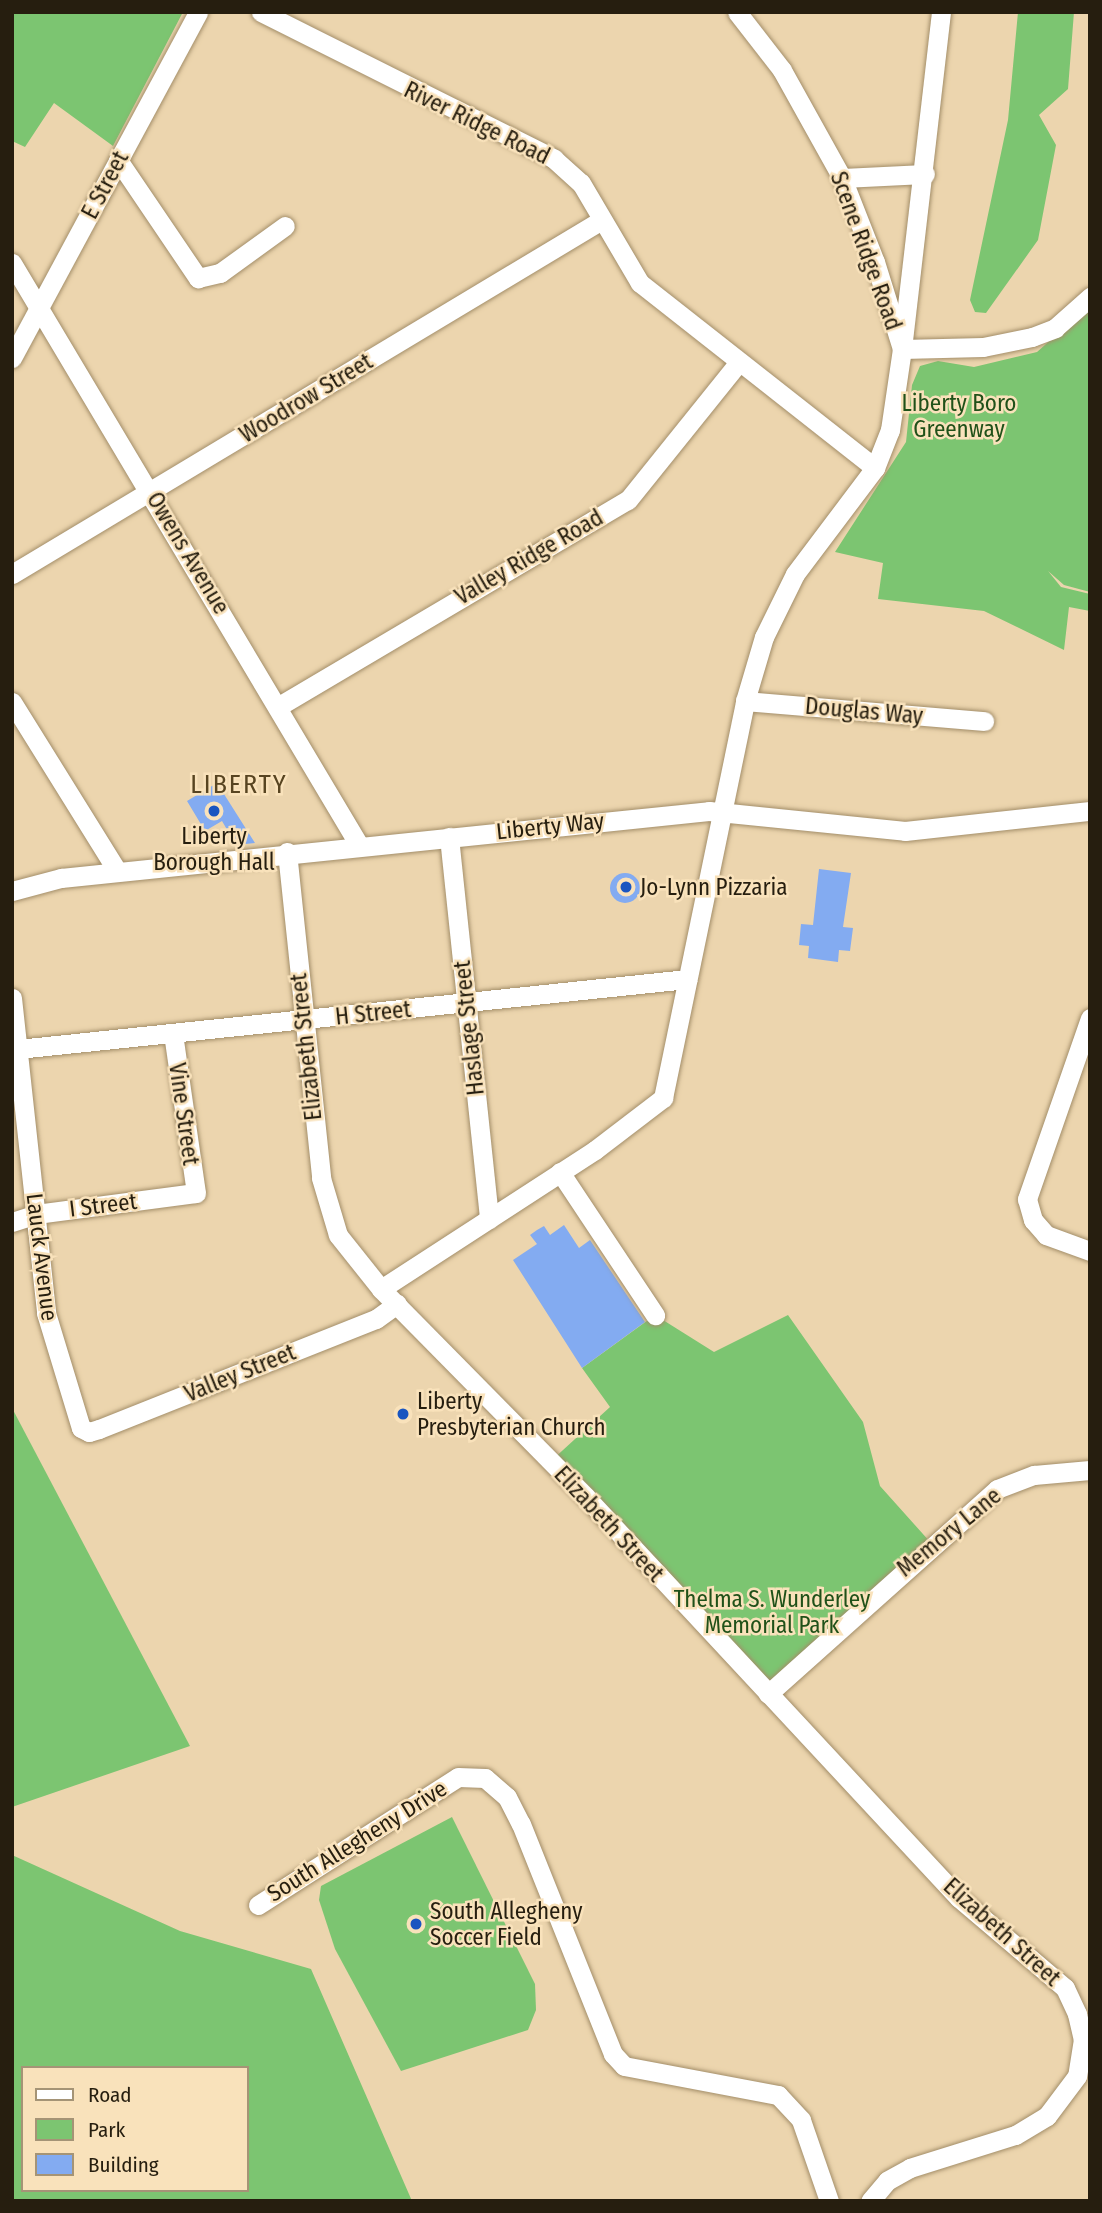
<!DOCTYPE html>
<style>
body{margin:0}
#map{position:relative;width:1102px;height:2213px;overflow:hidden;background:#ecd5ae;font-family:"Fira Sans Condensed",sans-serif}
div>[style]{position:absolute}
.green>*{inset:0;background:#7cc571}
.building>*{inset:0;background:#83abf1}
.round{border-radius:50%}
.roads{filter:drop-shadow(0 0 2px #a38e69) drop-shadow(0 0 2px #a38e69)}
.minor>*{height:19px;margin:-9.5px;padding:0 9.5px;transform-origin:9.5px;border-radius:9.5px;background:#fff}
.dots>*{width:19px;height:19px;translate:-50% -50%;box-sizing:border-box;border:4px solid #f9e2bb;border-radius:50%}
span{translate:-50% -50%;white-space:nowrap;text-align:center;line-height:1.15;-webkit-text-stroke:5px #f9e2bb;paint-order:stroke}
.street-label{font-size:23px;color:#261e0f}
.park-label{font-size:23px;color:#205119}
.poi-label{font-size:23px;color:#261e0f}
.left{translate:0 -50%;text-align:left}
.quarter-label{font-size:26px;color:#574421;letter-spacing:2px}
.frame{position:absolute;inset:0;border:14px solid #261e0f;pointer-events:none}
.legend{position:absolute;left:21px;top:2066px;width:228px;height:126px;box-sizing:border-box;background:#f9e2bb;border:2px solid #a59476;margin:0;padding:9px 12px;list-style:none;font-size:21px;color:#261e0f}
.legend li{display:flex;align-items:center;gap:14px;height:35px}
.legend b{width:35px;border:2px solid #a59476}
</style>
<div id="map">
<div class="green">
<i style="clip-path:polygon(12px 12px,183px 12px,113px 146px,54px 103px,25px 147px,12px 141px)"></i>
<i style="clip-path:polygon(1018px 12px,1074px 12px,1068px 89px,1039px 115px,1056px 145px,1038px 240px,986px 313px,975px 312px,970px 300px,1008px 120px)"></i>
<i style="clip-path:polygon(1090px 305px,1090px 592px,1064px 585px,1048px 571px,1061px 587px,1090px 594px,1090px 611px,1069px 607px,1064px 650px,984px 611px,878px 599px,883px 563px,835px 552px,906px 442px,912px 385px,920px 366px,938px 361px,974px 367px,1037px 352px)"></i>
<i style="clip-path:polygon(655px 1315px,714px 1352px,788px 1315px,863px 1422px,880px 1486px,931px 1543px,768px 1694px,551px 1461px,610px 1407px,582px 1368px)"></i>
<i style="clip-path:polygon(12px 1408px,190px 1746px,12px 1807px)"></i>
<i style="clip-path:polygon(452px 1817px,535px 1984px,536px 2010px,528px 2030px,401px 2071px,335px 1949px,319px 1900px,321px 1886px)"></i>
<i style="clip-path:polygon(evenodd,12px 1855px,180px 1931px,311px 1969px,412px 2201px,12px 2201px,12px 1855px,23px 2068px,247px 2068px,247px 2190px,23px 2190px,23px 2068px)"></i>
</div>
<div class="building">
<i style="clip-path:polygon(217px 783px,255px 843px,236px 845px,222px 821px,205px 831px,187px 801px)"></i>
<i style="clip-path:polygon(819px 869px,851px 873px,843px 927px,853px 928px,850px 951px,839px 950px,838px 962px,808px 958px,809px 946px,799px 945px,801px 924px,813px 925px)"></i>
<i class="round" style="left:610px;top:873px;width:30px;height:30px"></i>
<i style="clip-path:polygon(564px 1225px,579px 1248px,590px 1240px,645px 1322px,582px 1368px,513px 1260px,537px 1244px,530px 1235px,537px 1230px,544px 1226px,550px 1235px)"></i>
</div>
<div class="roads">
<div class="minor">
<i style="left:261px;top:12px;width:328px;rotate:26.6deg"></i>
<i style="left:554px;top:159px;width:36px;rotate:42deg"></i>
<i style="left:581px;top:183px;width:116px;rotate:59.5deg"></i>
<i style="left:640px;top:283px;width:299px;rotate:38.2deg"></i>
<i style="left:941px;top:12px;width:339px;rotate:96.6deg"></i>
<i style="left:902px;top:349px;width:81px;rotate:-1.4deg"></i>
<i style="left:983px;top:347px;width:50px;rotate:-11.5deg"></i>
<i style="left:1032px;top:337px;width:25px;rotate:-21deg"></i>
<i style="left:1055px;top:328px;width:47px;rotate:-41.5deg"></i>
<i style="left:118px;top:160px;width:143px;rotate:55.9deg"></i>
<i style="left:198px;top:278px;width:23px;rotate:-13deg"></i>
<i style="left:220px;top:273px;width:80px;rotate:-35.9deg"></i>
<i style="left:842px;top:178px;width:83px;rotate:-2.8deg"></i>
<i style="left:12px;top:263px;width:678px;rotate:59.2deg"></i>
<i style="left:12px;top:358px;width:393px;rotate:-61.7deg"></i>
<i style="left:12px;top:574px;width:686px;rotate:-30.98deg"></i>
<i style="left:745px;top:701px;width:240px;rotate:4.8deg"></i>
<i style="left:12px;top:702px;width:199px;rotate:58.1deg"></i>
<i style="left:279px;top:706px;width:405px;rotate:-30.6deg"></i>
<i style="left:628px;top:500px;width:177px;rotate:-51.2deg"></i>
<i style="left:449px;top:837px;width:384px;rotate:84deg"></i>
<i style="left:287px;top:852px;width:328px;rotate:84deg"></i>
<i style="left:321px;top:1178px;width:59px;rotate:73.4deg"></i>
<i style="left:338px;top:1235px;width:69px;rotate:51.5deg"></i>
<i style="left:381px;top:1289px;width:291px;rotate:45.4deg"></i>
<i style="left:585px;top:1496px;width:549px;rotate:47.07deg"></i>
<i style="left:959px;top:1898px;width:139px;rotate:40.3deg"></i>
<i style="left:1065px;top:1988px;width:29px;rotate:65deg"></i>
<i style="left:1077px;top:2014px;width:26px;rotate:77deg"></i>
<i style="left:1083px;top:2039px;width:37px;rotate:99deg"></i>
<i style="left:1077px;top:2076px;width:50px;rotate:126.9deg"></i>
<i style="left:1047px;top:2116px;width:37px;rotate:149deg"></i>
<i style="left:1015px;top:2135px;width:110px;rotate:162.6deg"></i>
<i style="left:910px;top:2168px;width:26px;rotate:151deg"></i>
<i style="left:887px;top:2181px;width:26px;rotate:130deg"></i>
<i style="left:12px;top:891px;width:51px;rotate:-14.9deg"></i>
<i style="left:61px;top:878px;width:651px;rotate:-5.9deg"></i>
<i style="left:709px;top:811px;width:197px;rotate:5.8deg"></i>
<i style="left:905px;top:831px;width:186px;rotate:-6.2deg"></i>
<i style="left:12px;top:998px;width:317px;rotate:83.8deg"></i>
<i style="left:46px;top:1313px;width:120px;rotate:73.1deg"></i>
<i style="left:81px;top:1428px;width:9px;rotate:27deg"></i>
<i style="left:89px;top:1432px;width:10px;rotate:-17deg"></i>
<i style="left:99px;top:1429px;width:298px;rotate:-21.7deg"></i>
<i style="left:376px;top:1319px;width:26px;rotate:-36deg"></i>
<i style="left:1090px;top:1018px;width:192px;rotate:109.2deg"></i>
<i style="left:1027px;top:1199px;width:22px;rotate:74deg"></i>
<i style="left:1033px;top:1220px;width:20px;rotate:49deg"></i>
<i style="left:1046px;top:1235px;width:47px;rotate:20deg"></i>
<i style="left:18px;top:1049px;width:673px;rotate:-5.97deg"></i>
<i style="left:560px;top:1172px;width:172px;rotate:56.4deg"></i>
<i style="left:12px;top:1222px;width:25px;rotate:-18deg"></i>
<i style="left:36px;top:1214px;width:161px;rotate:-7.5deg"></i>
<i style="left:196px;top:1193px;width:161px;rotate:-98.2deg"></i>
<i style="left:381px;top:1289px;width:255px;rotate:-33deg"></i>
<i style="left:595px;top:1150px;width:86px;rotate:-37.4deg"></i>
<i style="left:663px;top:1098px;width:405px;rotate:-78.3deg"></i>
<i style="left:745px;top:701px;width:67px;rotate:-73.5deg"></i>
<i style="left:764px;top:637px;width:70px;rotate:-63.8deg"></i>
<i style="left:795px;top:574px;width:133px;rotate:-53deg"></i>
<i style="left:875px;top:468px;width:41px;rotate:-68.5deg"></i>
<i style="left:890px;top:430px;width:82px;rotate:-81.6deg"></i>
<i style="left:902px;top:349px;width:91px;rotate:-107.2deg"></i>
<i style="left:875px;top:262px;width:90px;rotate:-111.4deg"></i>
<i style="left:842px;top:178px;width:124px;rotate:-119.1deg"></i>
<i style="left:782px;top:70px;width:73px;rotate:-127.8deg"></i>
<i style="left:768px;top:1694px;width:307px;rotate:-41.8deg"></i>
<i style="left:997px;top:1489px;width:40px;rotate:-21deg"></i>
<i style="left:1034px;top:1475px;width:56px;rotate:-5.1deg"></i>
<i style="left:258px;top:1905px;width:237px;rotate:-32.6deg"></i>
<i style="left:458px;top:1777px;width:27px;rotate:2deg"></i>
<i style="left:485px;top:1778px;width:29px;rotate:41deg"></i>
<i style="left:507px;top:1797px;width:30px;rotate:63deg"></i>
<i style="left:521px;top:1824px;width:248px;rotate:68.2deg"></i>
<i style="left:613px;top:2054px;width:16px;rotate:47deg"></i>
<i style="left:624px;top:2066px;width:157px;rotate:10.7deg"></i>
<i style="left:778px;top:2095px;width:34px;rotate:47deg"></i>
<i style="left:801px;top:2120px;width:86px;rotate:70.9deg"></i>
</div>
</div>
<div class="dots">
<i style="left:214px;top:811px;background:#1955c0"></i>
<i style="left:626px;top:887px;background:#1955c0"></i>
<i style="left:403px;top:1414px;background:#1955c0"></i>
<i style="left:416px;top:1924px;background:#1955c0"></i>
</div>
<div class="street-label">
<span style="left:477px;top:123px;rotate:26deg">River Ridge Road</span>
<span style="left:105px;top:185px;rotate:-62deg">E Street</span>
<span style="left:866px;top:251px;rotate:70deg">Scene Ridge Road</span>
<span style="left:306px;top:398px;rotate:-31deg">Woodrow Street</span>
<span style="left:188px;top:553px;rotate:59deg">Owens Avenue</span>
<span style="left:529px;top:557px;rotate:-30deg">Valley Ridge Road</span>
<span style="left:864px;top:711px;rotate:5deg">Douglas Way</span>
<span style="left:550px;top:826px;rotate:-6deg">Liberty Way</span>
<span style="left:373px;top:1013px;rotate:-6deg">H Street</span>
<span style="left:469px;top:1028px;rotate:-96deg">Haslage Street</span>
<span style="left:306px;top:1047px;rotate:-96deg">Elizabeth Street</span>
<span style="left:184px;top:1114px;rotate:82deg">Vine Street</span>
<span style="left:103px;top:1205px;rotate:-7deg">I Street</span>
<span style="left:42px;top:1257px;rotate:83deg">Lauck Avenue</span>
<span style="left:240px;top:1373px;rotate:-22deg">Valley Street</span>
<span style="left:609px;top:1524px;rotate:47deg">Elizabeth Street</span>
<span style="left:949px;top:1532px;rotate:-39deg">Memory Lane</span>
<span style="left:357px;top:1841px;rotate:-32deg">South Allegheny Drive</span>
<span style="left:1002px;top:1932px;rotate:42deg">Elizabeth Street</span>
</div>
<div class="park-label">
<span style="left:959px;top:416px">Liberty Boro<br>Greenway</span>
<span style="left:772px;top:1612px">Thelma S. Wunderley<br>Memorial Park</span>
</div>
<div class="poi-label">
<span style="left:214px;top:849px">Liberty<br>Borough Hall</span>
<span class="left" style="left:640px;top:887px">Jo-Lynn Pizzaria</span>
<span class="left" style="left:417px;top:1414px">Liberty<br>Presbyterian Church</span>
<span class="left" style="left:430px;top:1924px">South Allegheny<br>Soccer Field</span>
</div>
<div class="quarter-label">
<span style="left:239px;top:785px">LIBERTY</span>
</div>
<div class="frame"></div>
<ul class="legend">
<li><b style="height:9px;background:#fff"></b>Road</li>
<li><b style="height:19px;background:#7cc571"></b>Park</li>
<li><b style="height:19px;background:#83abf1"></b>Building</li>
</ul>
</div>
